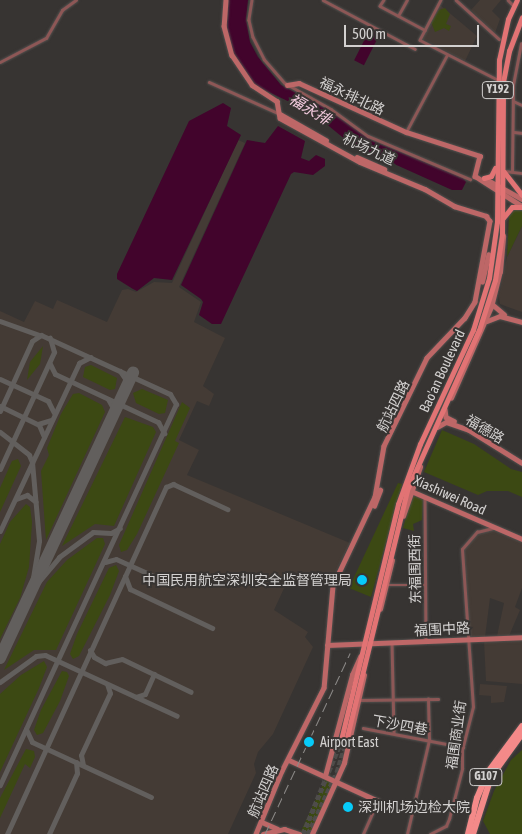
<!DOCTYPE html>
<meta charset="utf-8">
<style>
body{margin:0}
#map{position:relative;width:522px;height:834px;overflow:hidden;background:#373432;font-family:"Asap Condensed","Noto Sans SC",sans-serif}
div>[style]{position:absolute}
.built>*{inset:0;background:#443b35}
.green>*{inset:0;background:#3c4913}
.water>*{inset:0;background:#42042c;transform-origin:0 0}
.taxiway>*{height:5px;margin:-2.5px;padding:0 2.5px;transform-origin:2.5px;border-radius:2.5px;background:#625f5d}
.runway>*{height:12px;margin:-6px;padding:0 6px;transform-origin:6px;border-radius:6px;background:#625f5d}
.primary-tunnel>*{height:5px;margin-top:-2.5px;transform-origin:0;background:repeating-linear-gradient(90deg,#4e4c4a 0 5px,transparent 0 7.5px)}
.roads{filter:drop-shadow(0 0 1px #53504e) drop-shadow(0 0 1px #53504e)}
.street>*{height:2.5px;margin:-1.25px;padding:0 1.25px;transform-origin:1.25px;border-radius:1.25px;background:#8d5756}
.secondary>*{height:4.5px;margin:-2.25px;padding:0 2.25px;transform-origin:2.25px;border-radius:2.25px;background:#bd6767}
.primary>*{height:5px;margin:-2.5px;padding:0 2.5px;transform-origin:2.5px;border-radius:2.5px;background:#e27374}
.highway>*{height:6px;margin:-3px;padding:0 3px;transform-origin:3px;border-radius:3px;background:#f48a89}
.rail>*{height:1px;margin-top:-0.5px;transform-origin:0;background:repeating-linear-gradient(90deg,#8c8a88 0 10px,transparent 0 15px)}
.dots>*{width:14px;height:14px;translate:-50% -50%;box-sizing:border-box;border:2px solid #373432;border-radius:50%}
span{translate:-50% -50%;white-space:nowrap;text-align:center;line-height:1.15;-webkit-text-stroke:4px #373432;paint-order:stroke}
.shield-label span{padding:1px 4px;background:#373432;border:1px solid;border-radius:4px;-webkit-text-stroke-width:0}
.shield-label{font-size:12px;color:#d3d1d0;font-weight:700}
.street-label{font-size:14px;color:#d3d1d0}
.poi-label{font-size:14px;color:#d3d1d0}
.right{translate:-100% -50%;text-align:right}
.left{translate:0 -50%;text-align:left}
.water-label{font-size:15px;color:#f4cbdf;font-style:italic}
.scale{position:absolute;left:344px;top:25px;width:135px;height:22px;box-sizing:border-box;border:2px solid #d3d1d0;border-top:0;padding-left:6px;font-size:15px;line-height:18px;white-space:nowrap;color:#d3d1d0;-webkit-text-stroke:4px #373432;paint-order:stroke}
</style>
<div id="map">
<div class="built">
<i style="clip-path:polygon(480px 0,501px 0,492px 11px,500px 19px,495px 33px,471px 10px)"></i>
<i style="clip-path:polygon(440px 5px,477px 36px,465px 61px,422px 38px)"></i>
<i style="clip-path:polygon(238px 140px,245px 143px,179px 287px,201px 302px,194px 322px,225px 338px,203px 386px,214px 394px,209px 406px,197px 401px,179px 440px,199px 450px,187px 475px,350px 543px,328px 587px,292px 571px,274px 610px,308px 632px,305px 637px,313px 647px,273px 734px,258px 752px,254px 764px,256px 773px,228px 834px,0 834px,0 311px,24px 322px,35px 301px,53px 309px,57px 300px,107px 322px,122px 290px,128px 289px,136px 292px,154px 282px,172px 283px)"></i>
<i style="clip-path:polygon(522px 226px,522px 312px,500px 304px,499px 296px,507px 257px)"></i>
<i style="clip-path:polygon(494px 529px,522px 542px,522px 588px,515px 607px,520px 610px,509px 636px,497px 636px,504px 603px,490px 598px,485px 637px,470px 638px,464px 548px,472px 537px)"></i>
<i style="clip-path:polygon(522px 639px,522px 684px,486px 681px,484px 641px)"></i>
<i style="clip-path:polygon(480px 684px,507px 686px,504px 702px,491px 703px,491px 696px,479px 695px)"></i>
</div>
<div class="green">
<i style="clip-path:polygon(445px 8px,450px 14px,446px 24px,451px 26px,449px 31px,444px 28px,435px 32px,431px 22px,439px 10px)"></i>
<i style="clip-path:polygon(514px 209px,522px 211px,522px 226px,507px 257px,509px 217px)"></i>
<i style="clip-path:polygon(43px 346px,40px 364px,27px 380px,30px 362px)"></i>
<i style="clip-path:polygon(91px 365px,117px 378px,115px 389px,110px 390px,83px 377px,85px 367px)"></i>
<i style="clip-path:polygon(142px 389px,168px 400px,165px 413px,159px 414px,136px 403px,133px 393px)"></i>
<i style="clip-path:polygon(79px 393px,102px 405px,105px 412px,46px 540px,41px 471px,49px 455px,47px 448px,61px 414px,73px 394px)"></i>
<i style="clip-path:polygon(182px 402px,190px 408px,175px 441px,179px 443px,137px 534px,127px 550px,121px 552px,119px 545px)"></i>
<i style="clip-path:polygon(125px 417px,153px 427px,156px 432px,114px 526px,95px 524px,62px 546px)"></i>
<i style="clip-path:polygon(442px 430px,474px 444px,511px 469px,522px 472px,522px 497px,508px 491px,487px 491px,478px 495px,424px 472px)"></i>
<i style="clip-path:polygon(18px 459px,21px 466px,0 512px,0 488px,12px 461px)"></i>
<i style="clip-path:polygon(398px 483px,402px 484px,371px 597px,349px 588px)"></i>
<i style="clip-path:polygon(415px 496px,423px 499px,422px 520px,413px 524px,414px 531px,403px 528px,412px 497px)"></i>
<i style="clip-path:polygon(26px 504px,30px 507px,32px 522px,29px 567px,20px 598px,0 639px,0 544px,10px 522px)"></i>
<i style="clip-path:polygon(97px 538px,103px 538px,105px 544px,56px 650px,34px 650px,4px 670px,47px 582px,67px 560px)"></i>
<i style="clip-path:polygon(116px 565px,119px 571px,110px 595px,79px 656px,73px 659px,70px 654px,77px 634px,109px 568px)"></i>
<i style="clip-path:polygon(44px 661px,47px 667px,39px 688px,0 772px,0 694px,21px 675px)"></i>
<i style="clip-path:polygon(62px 671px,67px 672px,69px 676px,60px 701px,43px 733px,37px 735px,34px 730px,41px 710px)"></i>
<i style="clip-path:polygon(26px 749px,34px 751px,35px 757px,30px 768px,25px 764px,0 818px,0 798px)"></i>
<i style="clip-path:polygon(522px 750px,522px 834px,490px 834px,483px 821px,494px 791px,511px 760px)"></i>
<i style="clip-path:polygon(325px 780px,333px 783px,311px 834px,305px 834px,301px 831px)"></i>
</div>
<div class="water">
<i style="clip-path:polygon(228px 0,248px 0,246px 19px,250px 42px,258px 57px,281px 85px,325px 108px,372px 141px,462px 177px,466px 182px,462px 190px,452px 190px,352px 145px,313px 113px,256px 86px,232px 51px,226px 25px)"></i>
<i style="left:370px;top:29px;width:11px;height:35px;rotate:27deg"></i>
<i style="clip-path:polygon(223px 103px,231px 108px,227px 126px,241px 135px,172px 280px,154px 278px,137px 291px,133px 289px,117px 279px,117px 274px,189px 121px)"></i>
<i style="clip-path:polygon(278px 126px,305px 141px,301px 158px,309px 161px,316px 155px,325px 159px,325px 166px,313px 175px,294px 172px,291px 174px,221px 324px,212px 324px,199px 315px,203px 302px,201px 299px,181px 285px,247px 140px,265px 143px)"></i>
</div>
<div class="taxiway">
<i style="left:0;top:321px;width:41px;rotate:19.7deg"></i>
<i style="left:50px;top:364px;width:11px;rotate:63deg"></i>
<i style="left:55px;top:374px;width:114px;rotate:25deg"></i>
<i style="left:158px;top:422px;width:13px;rotate:61deg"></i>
<i style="left:120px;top:371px;width:11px;rotate:56deg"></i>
<i style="left:126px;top:380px;width:10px;rotate:96deg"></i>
<i style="left:0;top:379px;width:53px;rotate:24.6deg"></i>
<i style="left:48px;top:401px;width:13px;rotate:63deg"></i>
<i style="left:108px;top:399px;width:10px;rotate:61deg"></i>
<i style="left:113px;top:408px;width:10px;rotate:96deg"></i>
<i style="left:0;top:406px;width:43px;rotate:26deg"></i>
<i style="left:39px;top:425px;width:13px;rotate:67deg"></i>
<i style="left:0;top:411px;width:77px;rotate:-65.4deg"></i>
<i style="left:32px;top:341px;width:11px;rotate:-34deg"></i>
<i style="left:41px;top:335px;width:142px;rotate:24.6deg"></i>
<i style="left:170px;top:394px;width:12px;rotate:59deg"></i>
<i style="left:176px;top:404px;width:420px;rotate:114.8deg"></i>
<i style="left:38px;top:424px;width:14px;rotate:-17deg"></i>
<i style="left:0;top:432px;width:37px;rotate:38deg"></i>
<i style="left:29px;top:455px;width:8px;rotate:67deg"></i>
<i style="left:32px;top:462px;width:79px;rotate:84.9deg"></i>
<i style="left:39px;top:541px;width:50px;rotate:99.3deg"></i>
<i style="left:0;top:469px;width:129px;rotate:-65.2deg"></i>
<i style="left:54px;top:352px;width:15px;rotate:-106deg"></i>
<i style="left:16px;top:499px;width:12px;rotate:-20deg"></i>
<i style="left:27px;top:495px;width:11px;rotate:38deg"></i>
<i style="left:0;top:531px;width:186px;rotate:-64.8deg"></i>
<i style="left:79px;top:363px;width:13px;rotate:-27deg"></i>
<i style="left:105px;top:562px;width:11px;rotate:-15deg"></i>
<i style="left:116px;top:559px;width:48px;rotate:24.4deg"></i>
<i style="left:125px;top:576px;width:14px;rotate:69deg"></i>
<i style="left:130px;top:589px;width:91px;rotate:25.4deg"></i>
<i style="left:35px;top:586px;width:38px;rotate:-50deg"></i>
<i style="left:59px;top:557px;width:42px;rotate:-36.3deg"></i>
<i style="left:93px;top:532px;width:18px;rotate:3deg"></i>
<i style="left:111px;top:533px;width:10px;rotate:-29deg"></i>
<i style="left:90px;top:650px;width:8px;rotate:60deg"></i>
<i style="left:94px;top:657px;width:13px;rotate:29deg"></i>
<i style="left:105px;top:663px;width:17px;rotate:-13deg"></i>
<i style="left:122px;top:659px;width:76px;rotate:25.6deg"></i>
<i style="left:0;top:682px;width:44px;rotate:-35.8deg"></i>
<i style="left:36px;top:656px;width:9px;rotate:-6deg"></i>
<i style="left:45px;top:655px;width:145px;rotate:24.8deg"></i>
<i style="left:136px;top:697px;width:9px;rotate:-18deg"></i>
<i style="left:145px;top:694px;width:22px;rotate:-66deg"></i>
<i style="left:26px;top:729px;width:14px;rotate:65deg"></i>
<i style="left:32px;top:742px;width:131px;rotate:24.8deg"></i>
<i style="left:83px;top:765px;width:10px;rotate:-101deg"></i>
<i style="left:81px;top:755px;width:68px;rotate:-64.9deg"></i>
<i style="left:110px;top:693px;width:9px;rotate:-108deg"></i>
<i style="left:7px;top:834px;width:382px;rotate:-65.4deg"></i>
<i style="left:166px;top:487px;width:8px;rotate:-23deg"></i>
<i style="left:173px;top:484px;width:60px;rotate:24.8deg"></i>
<i style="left:49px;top:834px;width:67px;rotate:-65.3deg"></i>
<i style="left:77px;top:773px;width:11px;rotate:-95deg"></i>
</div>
<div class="runway">
<i style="left:0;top:658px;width:315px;rotate:-65deg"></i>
</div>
<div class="primary-tunnel">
<i style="left:303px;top:834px;width:97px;rotate:-67.7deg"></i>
<i style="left:308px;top:834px;width:68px;rotate:-64.9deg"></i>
<i style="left:337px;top:772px;width:28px;rotate:-73deg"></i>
</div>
<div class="roads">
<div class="street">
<i style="left:252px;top:0;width:20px;rotate:99deg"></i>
<i style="left:249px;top:20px;width:17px;rotate:77deg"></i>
<i style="left:253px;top:37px;width:25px;rotate:63deg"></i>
<i style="left:264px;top:59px;width:32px;rotate:49deg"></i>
<i style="left:285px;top:83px;width:53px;rotate:29.5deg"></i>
<i style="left:331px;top:109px;width:46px;rotate:36.1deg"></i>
<i style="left:368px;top:136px;width:111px;rotate:22.9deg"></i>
<i style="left:323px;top:0;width:104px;rotate:28deg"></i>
<i style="left:384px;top:0;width:7px;rotate:124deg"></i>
<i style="left:380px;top:6px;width:51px;rotate:28.1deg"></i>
<i style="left:441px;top:0;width:45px;rotate:117.7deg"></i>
<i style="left:420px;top:40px;width:88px;rotate:27.1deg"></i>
<i style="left:456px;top:0;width:58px;rotate:42.2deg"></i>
<i style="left:508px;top:0;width:8px;rotate:45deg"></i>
<i style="left:398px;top:16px;width:18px;rotate:-61deg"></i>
<i style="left:0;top:62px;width:52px;rotate:-27.6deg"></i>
<i style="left:46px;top:38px;width:32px;rotate:-60deg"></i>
<i style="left:62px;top:10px;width:17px;rotate:-36deg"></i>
<i style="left:209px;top:82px;width:76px;rotate:24.2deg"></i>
<i style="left:513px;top:101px;width:10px;rotate:24deg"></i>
<i style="left:406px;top:132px;width:87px;rotate:-62deg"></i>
<i style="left:514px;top:132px;width:8px;rotate:7deg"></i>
<i style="left:505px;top:171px;width:17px;rotate:7deg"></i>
<i style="left:512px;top:172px;width:87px;rotate:-89.3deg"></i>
<i style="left:513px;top:85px;width:42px;rotate:-79deg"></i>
<i style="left:425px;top:497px;width:144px;rotate:89.6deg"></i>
<i style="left:387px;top:585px;width:38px"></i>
<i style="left:392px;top:643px;width:90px;rotate:88.7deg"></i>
<i style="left:359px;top:700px;width:79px;rotate:-0.7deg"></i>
<i style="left:363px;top:728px;width:102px;rotate:10.8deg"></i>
<i style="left:363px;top:834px;width:36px;rotate:-66deg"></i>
<i style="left:407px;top:834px;width:97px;rotate:-76.8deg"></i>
<i style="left:429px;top:740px;width:41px;rotate:-91.4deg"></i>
<i style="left:430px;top:834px;width:18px;rotate:-27deg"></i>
<i style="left:446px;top:826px;width:8px;rotate:-67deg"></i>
<i style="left:449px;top:819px;width:52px;rotate:-75.4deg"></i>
<i style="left:462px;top:769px;width:19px;rotate:-90deg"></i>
<i style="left:462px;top:750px;width:44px;rotate:-75.7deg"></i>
<i style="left:473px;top:707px;width:158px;rotate:-94deg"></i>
<i style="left:462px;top:549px;width:23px;rotate:-49deg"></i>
<i style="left:477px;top:532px;width:16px;rotate:-14deg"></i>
</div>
<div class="secondary">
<i style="left:226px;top:0;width:26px;rotate:94deg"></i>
<i style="left:224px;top:26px;width:30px;rotate:75deg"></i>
<i style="left:232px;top:55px;width:36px;rotate:56deg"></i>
<i style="left:252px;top:85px;width:30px;rotate:33deg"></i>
<i style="left:277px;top:101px;width:17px;rotate:80deg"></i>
<i style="left:280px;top:118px;width:91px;rotate:28.8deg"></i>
<i style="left:360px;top:162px;width:70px;rotate:22.6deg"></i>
<i style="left:425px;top:189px;width:34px;rotate:30deg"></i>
<i style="left:454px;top:206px;width:34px;rotate:17deg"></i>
<i style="left:486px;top:216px;width:6px;rotate:51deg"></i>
<i style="left:490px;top:221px;width:82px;rotate:100.5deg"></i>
<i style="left:475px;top:302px;width:19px;rotate:122deg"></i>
<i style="left:465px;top:318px;width:55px;rotate:133.5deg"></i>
<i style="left:427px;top:358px;width:98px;rotate:116deg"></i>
<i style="left:384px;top:446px;width:52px;rotate:100deg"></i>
<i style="left:375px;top:497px;width:98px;rotate:115.3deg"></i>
<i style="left:333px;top:586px;width:102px;rotate:95deg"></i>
<i style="left:324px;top:688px;width:93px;rotate:116.8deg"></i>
<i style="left:282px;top:771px;width:68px;rotate:112.4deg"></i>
<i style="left:287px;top:85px;width:12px;rotate:-9deg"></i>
<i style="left:299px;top:83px;width:118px;rotate:24.6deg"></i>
<i style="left:406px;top:132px;width:78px;rotate:18deg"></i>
<i style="left:480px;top:156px;width:21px;rotate:104deg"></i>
<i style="left:280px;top:114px;width:53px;rotate:29.5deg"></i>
<i style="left:357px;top:157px;width:30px;rotate:24deg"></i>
<i style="left:475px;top:176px;width:56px;rotate:32.6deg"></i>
<i style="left:484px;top:178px;width:43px;rotate:28.9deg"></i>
<i style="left:482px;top:282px;width:28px;rotate:-77deg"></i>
<i style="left:492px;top:304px;width:16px;rotate:40deg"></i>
<i style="left:487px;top:321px;width:14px;rotate:-21deg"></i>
<i style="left:500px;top:316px;width:23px;rotate:15deg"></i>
<i style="left:451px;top:398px;width:99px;rotate:-66.3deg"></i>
<i style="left:491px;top:307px;width:36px;rotate:-76deg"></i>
<i style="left:500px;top:272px;width:36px;rotate:-85deg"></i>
<i style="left:445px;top:409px;width:8px;rotate:83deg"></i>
<i style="left:446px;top:417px;width:9px;rotate:27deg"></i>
<i style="left:437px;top:427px;width:10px;rotate:-29deg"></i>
<i style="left:446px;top:422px;width:24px;rotate:19deg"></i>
<i style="left:469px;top:430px;width:62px;rotate:31.9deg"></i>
<i style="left:409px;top:490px;width:123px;rotate:23.4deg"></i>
<i style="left:374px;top:506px;width:17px;rotate:-69deg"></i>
<i style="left:403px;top:516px;width:52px;rotate:-70.9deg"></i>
<i style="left:380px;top:609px;width:50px;rotate:-76.2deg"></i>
<i style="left:327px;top:645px;width:195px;rotate:-2.3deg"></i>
<i style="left:289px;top:760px;width:98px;rotate:24.7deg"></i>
<i style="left:325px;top:776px;width:105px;rotate:-75deg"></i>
<i style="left:352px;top:675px;width:20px;rotate:-66deg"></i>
<i style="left:262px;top:822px;width:17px;rotate:24deg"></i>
<i style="left:263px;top:834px;width:22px;rotate:-13deg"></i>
<i style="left:284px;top:829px;width:16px;rotate:18deg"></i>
<i style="left:312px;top:834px;width:78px;rotate:-65.7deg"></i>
<i style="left:344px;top:763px;width:90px;rotate:-77.2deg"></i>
</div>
<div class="primary">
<i style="left:504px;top:172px;width:29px;rotate:52deg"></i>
<i style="left:484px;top:178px;width:7px;rotate:-16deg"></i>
<i style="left:491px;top:176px;width:9px;rotate:-63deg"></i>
<i style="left:503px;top:218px;width:14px;rotate:-51deg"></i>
<i style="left:512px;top:207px;width:10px"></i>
<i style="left:340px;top:744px;width:247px;rotate:-76.4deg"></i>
<i style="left:398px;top:504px;width:64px;rotate:-69.9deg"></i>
<i style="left:420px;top:444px;width:126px;rotate:-65.1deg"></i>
<i style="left:473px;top:330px;width:54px;rotate:-72.9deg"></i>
<i style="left:489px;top:278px;width:57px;rotate:-81.9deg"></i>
<i style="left:497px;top:222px;width:162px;rotate:-89.3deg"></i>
<i style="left:499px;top:60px;width:42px;rotate:-77.6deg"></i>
<i style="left:508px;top:19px;width:21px;rotate:-65deg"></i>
<i style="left:345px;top:745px;width:262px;rotate:-76.3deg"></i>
<i style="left:407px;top:490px;width:175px;rotate:-65.8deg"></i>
<i style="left:479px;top:330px;width:52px;rotate:-72.3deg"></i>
<i style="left:495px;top:280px;width:47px;rotate:-81.3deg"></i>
<i style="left:502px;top:234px;width:152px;rotate:-89.6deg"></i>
<i style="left:503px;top:82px;width:32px;rotate:-79deg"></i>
<i style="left:509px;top:51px;width:36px;rotate:-69deg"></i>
</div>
<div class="highway">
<i style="left:468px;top:834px;width:37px;rotate:-76deg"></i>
<i style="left:477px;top:798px;width:28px;rotate:-67deg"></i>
<i style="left:488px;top:772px;width:57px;rotate:-53.5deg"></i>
<i style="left:473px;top:834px;width:60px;rotate:-72.5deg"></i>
<i style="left:491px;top:777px;width:53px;rotate:-54.2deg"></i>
</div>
</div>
<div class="rail">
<i style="left:265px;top:834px;width:200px;rotate:-64.8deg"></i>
</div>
<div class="dots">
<i style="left:362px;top:580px;background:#07cbf9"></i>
<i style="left:309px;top:742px;background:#07cbf9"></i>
<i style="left:348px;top:807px;background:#07cbf9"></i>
</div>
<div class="shield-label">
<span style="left:498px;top:90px">Y192</span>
<span style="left:486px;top:777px">G107</span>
</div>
<div class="street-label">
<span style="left:352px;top:96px;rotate:25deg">福永排北路</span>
<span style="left:369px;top:149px;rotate:25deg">机场九道</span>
<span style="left:442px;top:371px;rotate:-65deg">Bao'an Boulevard</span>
<span style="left:393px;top:406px;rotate:-64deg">航站四路</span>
<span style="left:485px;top:429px;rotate:31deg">福德路</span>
<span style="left:450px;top:495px;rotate:24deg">Xiashiwei Road</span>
<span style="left:415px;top:569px;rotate:-91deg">东福围西街</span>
<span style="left:442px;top:629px;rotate:-3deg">福围中路</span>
<span style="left:400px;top:725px;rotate:10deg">下沙四巷</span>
<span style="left:456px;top:735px;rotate:-82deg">福围商业街</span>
<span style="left:263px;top:791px;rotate:-67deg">航站四路</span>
</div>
<div class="poi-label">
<span class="right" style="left:352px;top:580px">中国民用航空深圳安全监督管理局</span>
<span class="left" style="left:320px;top:742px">Airport East</span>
<span class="left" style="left:358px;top:807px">深圳机场边检大院</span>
</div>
<div class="water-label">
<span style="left:310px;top:109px;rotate:31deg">福永排</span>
</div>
<div class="scale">500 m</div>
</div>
